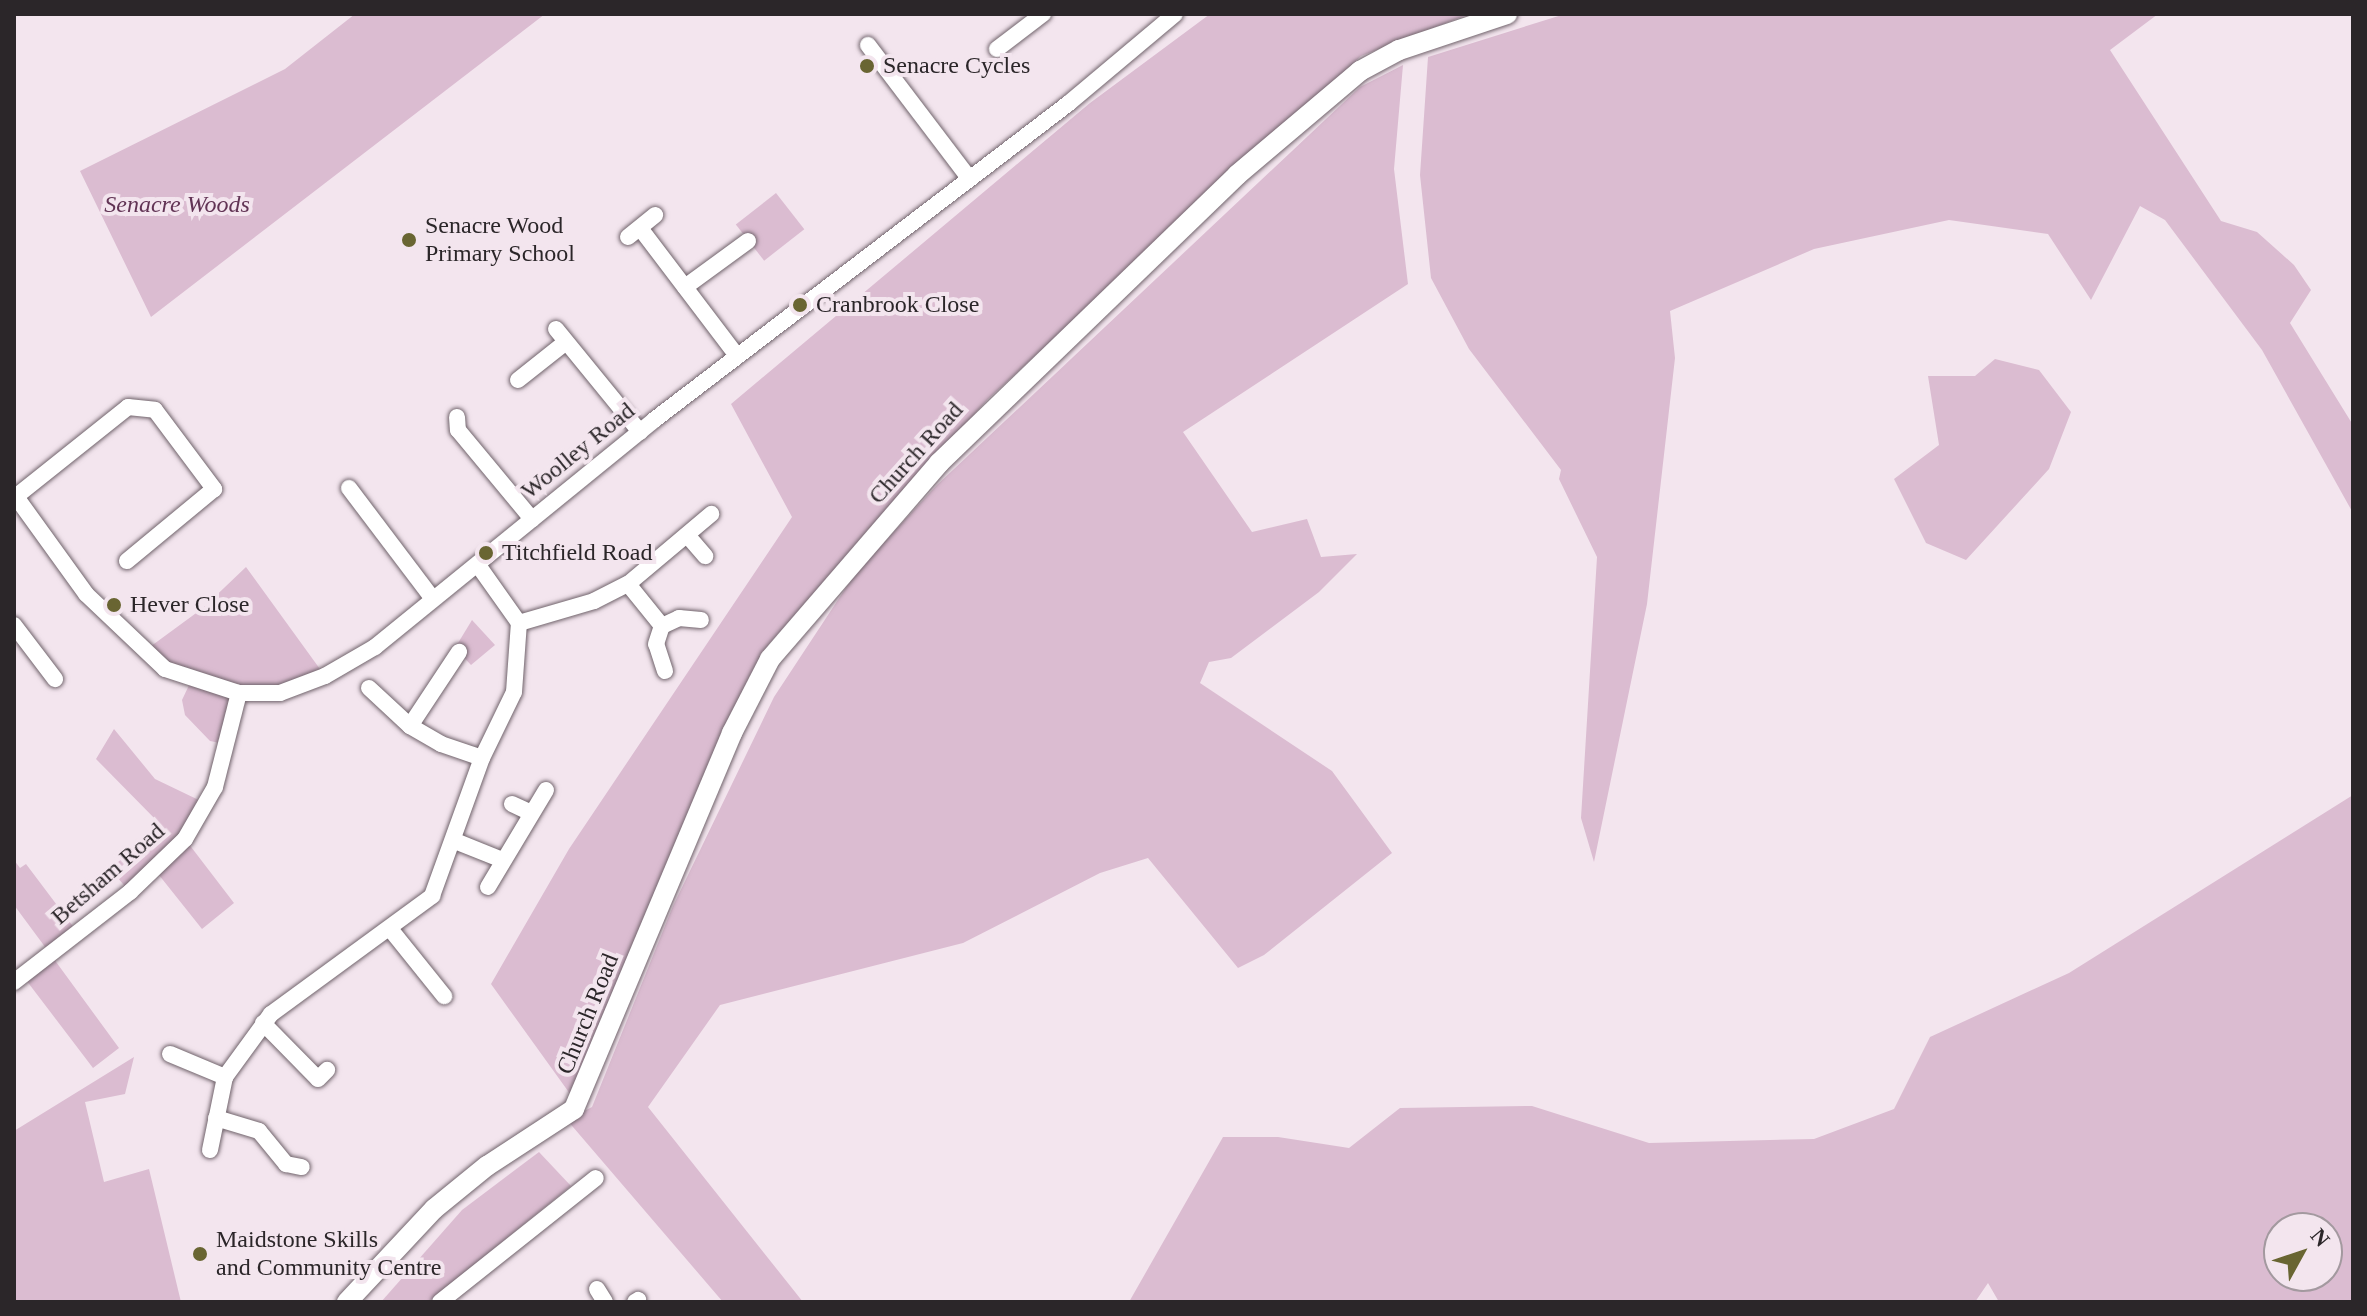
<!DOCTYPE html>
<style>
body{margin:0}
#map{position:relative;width:2367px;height:1316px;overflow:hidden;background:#f3e5ee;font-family:Georgia,serif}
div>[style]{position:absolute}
.green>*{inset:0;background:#dbbcd1;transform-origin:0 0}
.roads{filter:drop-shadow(0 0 2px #70636b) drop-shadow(0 0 2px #70636b)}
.minor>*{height:16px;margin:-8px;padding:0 8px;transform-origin:8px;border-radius:8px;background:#fff}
.tertiary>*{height:20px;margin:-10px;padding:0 10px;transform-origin:10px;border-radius:10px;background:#fff}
.dots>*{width:22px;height:22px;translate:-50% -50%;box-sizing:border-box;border:4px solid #f3e5ee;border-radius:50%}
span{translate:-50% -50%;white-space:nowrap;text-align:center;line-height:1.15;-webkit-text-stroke:8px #f3e5ee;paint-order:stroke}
.poi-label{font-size:24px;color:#2b2629}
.left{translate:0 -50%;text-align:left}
.park-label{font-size:24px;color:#623455;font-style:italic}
.street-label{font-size:24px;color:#2b2629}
.frame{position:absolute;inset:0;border:16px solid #2b2629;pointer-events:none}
.north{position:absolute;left:2263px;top:1212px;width:80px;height:80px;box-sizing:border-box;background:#f3e5ee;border:2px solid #a3999f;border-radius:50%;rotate:50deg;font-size:22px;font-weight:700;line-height:32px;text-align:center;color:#2b2629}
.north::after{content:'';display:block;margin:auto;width:28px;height:36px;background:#696532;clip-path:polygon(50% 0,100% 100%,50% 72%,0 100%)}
</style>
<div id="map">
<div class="green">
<i style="clip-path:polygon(355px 14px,545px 14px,151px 317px,80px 171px,285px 69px)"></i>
<i style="clip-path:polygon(1210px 14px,1469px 14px,1361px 56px,988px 399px,769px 644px,573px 1098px,491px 984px,569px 849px,792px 517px,731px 404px,1090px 103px)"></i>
<i style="clip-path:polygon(1565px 14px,2158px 14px,2110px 50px,2221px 221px,2257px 232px,2294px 265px,2311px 290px,2290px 323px,2353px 425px,2353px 513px,2262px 350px,2165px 220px,2140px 206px,2091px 300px,2048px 234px,1949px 220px,1814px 249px,1670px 311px,1675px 358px,1647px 604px,1594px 862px,1581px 818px,1597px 557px,1559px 479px,1561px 470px,1469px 349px,1431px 278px,1420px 175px,1428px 57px)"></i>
<i style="clip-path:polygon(1403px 65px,1394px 169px,1408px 284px,1183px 432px,1252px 532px,1307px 519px,1321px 557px,1357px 554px,1319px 592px,1231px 658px,1209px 662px,1200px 683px,1332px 771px,1392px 853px,1264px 955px,1238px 968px,1148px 858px,1100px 873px,963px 943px,720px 1005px,648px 1107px,803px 1302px,723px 1302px,567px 1120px,592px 1107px,673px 906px,774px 697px,855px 574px,937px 485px,1360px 87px)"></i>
<i style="left:776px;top:193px;width:46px;height:51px;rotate:52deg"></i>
<i style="clip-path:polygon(1995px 359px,2039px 370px,2071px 412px,2049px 469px,1966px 560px,1926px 543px,1894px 479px,1939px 445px,1928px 376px,1975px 376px)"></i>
<i style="clip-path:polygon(246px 567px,325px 676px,301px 686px,239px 693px,225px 744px,210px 741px,185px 715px,182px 700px,191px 681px,143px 652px,203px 608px)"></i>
<i style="clip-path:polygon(472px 620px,495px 645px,471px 665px,455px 648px)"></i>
<i style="clip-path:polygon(114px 729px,155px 779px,207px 804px,185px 839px,234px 903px,202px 929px,155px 870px,130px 892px,110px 869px,161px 825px,96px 759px)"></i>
<i style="clip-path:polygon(evenodd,2353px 795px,2353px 1302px,1999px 1302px,1988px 1283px,1975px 1302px,1129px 1302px,1223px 1137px,1278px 1137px,1349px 1148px,1400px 1108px,1532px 1106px,1649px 1143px,1814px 1139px,1894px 1109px,1930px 1037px,2069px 973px,2353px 795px,2279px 1228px,2327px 1228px,2327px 1276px,2279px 1276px,2279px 1228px)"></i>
<i style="clip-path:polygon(14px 860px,20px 868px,26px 864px,78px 933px,51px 955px,119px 1048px,93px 1068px,23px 976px,51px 955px,14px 905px)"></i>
<i style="clip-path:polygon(134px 1057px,125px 1094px,85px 1102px,104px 1182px,149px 1169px,181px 1302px,14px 1302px,14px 1131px)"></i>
<i style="clip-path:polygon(539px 1152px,571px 1186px,428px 1302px,381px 1302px,462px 1210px)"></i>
</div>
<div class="roads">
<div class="minor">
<i style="left:868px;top:45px;width:167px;rotate:52.8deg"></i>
<i style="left:997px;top:49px;width:58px;rotate:-37.3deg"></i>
<i style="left:640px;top:228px;width:161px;rotate:52.8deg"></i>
<i style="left:628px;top:237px;width:35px;rotate:-39deg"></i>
<i style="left:685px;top:287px;width:78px;rotate:-36.1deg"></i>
<i style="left:556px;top:329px;width:133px;rotate:50.8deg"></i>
<i style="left:518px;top:380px;width:61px;rotate:-38.4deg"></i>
<i style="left:457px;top:417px;width:13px;rotate:86deg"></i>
<i style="left:458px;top:430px;width:116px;rotate:50.3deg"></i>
<i style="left:349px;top:488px;width:139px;rotate:52.9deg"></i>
<i style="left:14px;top:494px;width:123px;rotate:54.2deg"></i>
<i style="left:86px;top:594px;width:109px;rotate:43.5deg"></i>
<i style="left:165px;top:669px;width:78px;rotate:18deg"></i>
<i style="left:239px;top:693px;width:41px"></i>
<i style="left:280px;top:693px;width:48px;rotate:-20.7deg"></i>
<i style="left:325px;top:676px;width:58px;rotate:-30.1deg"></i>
<i style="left:375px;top:647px;width:360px;rotate:-39.1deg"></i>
<i style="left:654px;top:420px;width:522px;rotate:-37.37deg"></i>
<i style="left:1069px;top:103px;width:138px;rotate:-40deg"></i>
<i style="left:14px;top:498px;width:146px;rotate:-38.6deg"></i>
<i style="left:128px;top:407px;width:27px;rotate:6deg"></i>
<i style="left:155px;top:410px;width:99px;rotate:53.2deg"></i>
<i style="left:214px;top:489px;width:113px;rotate:140.4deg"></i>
<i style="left:687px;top:535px;width:28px;rotate:49deg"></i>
<i style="left:628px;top:584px;width:54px;rotate:51deg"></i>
<i style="left:519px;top:623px;width:78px;rotate:-16.3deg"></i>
<i style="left:594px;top:601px;width:38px;rotate:-27deg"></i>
<i style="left:628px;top:584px;width:109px;rotate:-40.1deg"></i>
<i style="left:14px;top:625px;width:68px;rotate:52.8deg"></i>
<i style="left:665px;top:671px;width:28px;rotate:-108deg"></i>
<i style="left:656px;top:644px;width:19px;rotate:-72deg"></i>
<i style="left:662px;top:626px;width:19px;rotate:-25deg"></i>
<i style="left:679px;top:618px;width:22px;rotate:5deg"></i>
<i style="left:369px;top:688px;width:56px;rotate:42.8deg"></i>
<i style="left:410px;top:726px;width:36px;rotate:30deg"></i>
<i style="left:441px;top:744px;width:43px;rotate:18.9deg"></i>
<i style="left:410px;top:726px;width:89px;rotate:-56.5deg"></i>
<i style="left:512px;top:804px;width:21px;rotate:25deg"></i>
<i style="left:455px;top:841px;width:48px;rotate:21.8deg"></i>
<i style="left:488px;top:887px;width:113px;rotate:-59.1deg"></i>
<i style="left:391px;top:930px;width:85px;rotate:51.2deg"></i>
<i style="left:14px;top:982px;width:147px;rotate:-37.8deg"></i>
<i style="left:130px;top:892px;width:76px;rotate:-43.9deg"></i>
<i style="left:185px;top:839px;width:60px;rotate:-60deg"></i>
<i style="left:215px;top:787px;width:97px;rotate:-75.7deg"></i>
<i style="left:263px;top:1023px;width:78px;rotate:45.5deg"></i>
<i style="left:318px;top:1079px;width:13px;rotate:-45deg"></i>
<i style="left:170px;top:1054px;width:60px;rotate:22.7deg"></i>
<i style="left:216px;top:1118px;width:45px;rotate:16.8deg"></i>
<i style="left:259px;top:1131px;width:43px;rotate:50.7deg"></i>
<i style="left:286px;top:1164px;width:16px;rotate:11deg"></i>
<i style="left:210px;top:1150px;width:75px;rotate:-78.4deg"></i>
<i style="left:225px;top:1077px;width:78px;rotate:-53.9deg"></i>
<i style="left:271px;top:1014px;width:200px;rotate:-36.2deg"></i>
<i style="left:432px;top:896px;width:147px;rotate:-70.1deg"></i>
<i style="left:482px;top:758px;width:73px;rotate:-64.1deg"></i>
<i style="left:514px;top:692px;width:69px;rotate:-85.9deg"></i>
<i style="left:519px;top:623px;width:71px;rotate:-125.3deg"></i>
<i style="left:597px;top:1289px;width:15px;rotate:58deg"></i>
<i style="left:440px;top:1302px;width:199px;rotate:-38.5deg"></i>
<i style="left:635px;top:1302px;width:4px;rotate:-34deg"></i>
</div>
<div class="tertiary">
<i style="left:347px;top:1302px;width:127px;rotate:-46.9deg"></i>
<i style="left:434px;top:1209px;width:68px;rotate:-39.1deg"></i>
<i style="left:487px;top:1166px;width:104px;rotate:-33.2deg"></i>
<i style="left:574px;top:1109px;width:408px;rotate:-67.2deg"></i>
<i style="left:732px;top:733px;width:83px;rotate:-62.8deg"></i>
<i style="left:770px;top:659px;width:259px;rotate:-49.2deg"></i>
<i style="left:939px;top:463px;width:414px;rotate:-44deg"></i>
<i style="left:1237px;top:175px;width:161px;rotate:-40.2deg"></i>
<i style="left:1360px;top:71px;width:44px;rotate:-28.3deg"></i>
<i style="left:1399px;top:50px;width:114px;rotate:-18.4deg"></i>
</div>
</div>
<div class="dots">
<i style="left:867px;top:66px;background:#696532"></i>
<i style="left:409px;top:240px;background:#696532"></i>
<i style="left:800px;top:305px;background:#696532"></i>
<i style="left:486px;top:553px;background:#696532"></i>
<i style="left:114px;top:605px;background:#696532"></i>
<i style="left:200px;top:1254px;background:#696532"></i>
</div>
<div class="poi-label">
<span class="left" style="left:883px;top:66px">Senacre Cycles</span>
<span class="left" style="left:425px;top:240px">Senacre Wood<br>Primary School</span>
<span class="left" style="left:816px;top:305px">Cranbrook Close</span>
<span class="left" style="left:502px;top:553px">Titchfield Road</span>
<span class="left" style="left:130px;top:605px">Hever Close</span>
<span class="left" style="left:216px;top:1254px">Maidstone Skills<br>and Community Centre</span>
</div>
<div class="park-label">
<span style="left:177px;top:205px">Senacre Woods</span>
</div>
<div class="street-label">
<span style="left:578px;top:451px;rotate:-39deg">Woolley Road</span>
<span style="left:916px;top:453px;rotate:-48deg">Church Road</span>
<span style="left:108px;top:874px;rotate:-41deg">Betsham Road</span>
<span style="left:588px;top:1014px;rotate:-68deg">Church Road</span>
</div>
<div class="frame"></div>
<div class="north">N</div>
</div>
